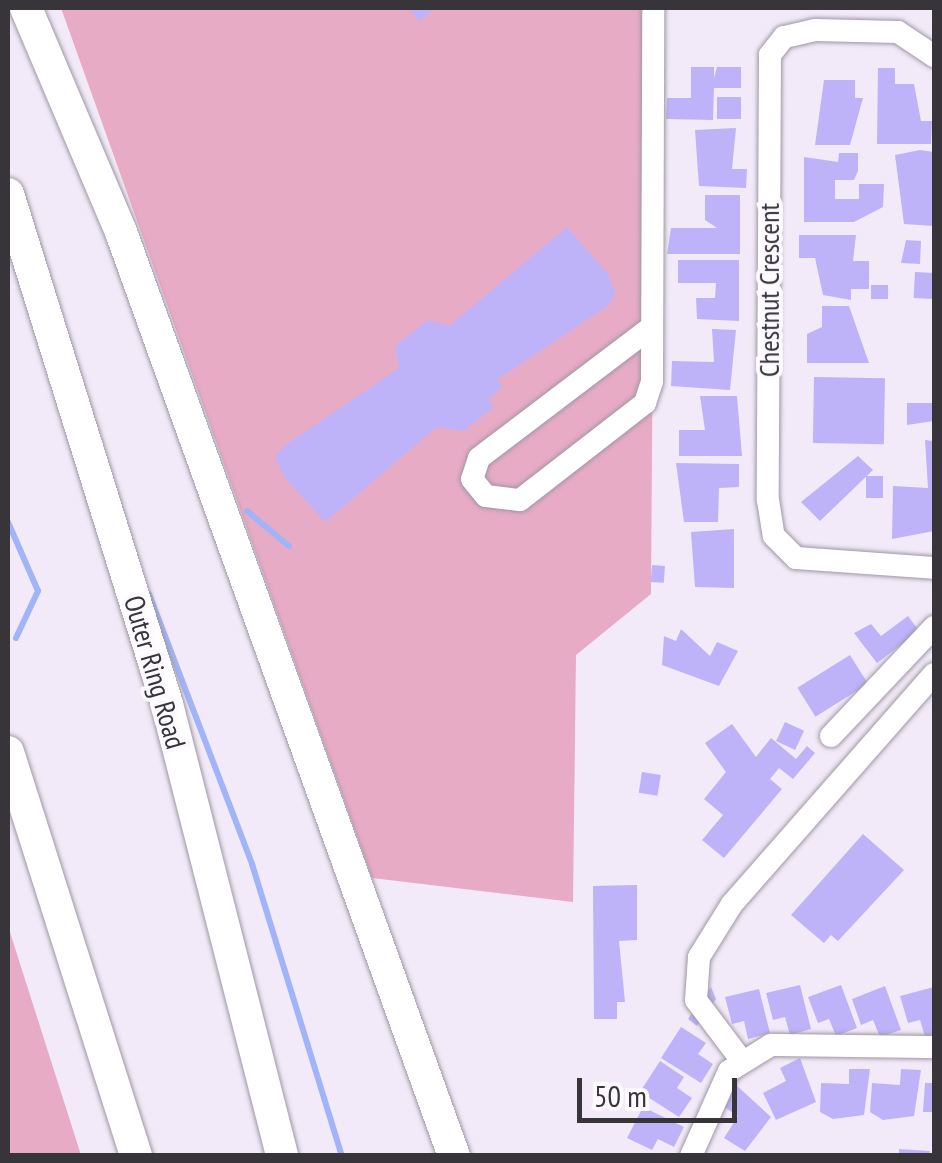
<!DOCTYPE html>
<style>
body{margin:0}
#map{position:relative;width:942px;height:1163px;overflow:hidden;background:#f2eaf8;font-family:"PT Sans Narrow",sans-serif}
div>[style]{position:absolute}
.green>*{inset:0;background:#e8abc6}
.stream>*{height:6px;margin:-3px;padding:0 3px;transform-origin:3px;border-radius:3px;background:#a1b4f7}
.building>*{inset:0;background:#beb3f9;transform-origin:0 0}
.roads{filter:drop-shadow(0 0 2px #9f97a4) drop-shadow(0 0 2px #9f97a4)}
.minor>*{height:22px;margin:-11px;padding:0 11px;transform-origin:11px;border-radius:11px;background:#fff}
.highway>*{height:32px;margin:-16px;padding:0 16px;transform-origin:16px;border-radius:16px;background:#fff}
span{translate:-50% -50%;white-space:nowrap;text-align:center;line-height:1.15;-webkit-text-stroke:8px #fcf9ff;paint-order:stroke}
.street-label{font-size:28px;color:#37343a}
.frame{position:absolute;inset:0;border:10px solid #37343a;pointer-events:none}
.scale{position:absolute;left:577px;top:1078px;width:160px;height:45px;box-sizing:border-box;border:5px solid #37343a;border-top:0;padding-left:12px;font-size:30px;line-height:35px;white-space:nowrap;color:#37343a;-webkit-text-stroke:8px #fcf9ff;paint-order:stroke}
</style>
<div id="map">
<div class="green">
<i style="clip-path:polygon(61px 8px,655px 8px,651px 594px,576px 655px,573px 902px,372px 878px)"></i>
<i style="clip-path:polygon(8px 926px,81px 1155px,8px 1155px)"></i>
</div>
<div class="stream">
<i style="left:247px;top:511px;width:55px;rotate:39.8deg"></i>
<i style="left:8px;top:522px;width:75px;rotate:66.5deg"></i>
<i style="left:38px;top:591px;width:52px;rotate:115.1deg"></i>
<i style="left:149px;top:594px;width:289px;rotate:69.1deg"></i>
<i style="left:252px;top:864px;width:306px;rotate:72.9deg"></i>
</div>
<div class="building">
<i style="clip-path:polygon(408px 8px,436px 8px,419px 21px)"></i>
<i style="clip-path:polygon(691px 67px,714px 67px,714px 78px,717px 67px,741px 67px,741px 88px,714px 88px,713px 120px,666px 119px,667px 98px,691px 98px)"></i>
<i style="clip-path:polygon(878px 68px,895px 68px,895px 84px,914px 84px,921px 121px,932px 121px,931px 144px,877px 144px)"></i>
<i style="clip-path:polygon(824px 80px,855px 80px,855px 98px,863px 98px,850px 145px,815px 145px)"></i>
<i style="left:717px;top:97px;width:24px;height:22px"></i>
<i style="clip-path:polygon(736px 128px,732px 169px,747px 169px,746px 188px,699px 186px,695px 130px)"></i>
<i style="clip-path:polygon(920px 150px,934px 152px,934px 226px,904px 224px,895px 155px)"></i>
<i style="clip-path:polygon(839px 153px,858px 153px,858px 171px,854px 180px,835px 180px,835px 199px,859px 199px,859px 184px,884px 184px,883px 207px,854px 222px,804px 222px,804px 157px,838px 162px)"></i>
<i style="clip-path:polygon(705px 195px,740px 195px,740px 254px,667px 254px,671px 228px,717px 228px,705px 220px)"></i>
<i style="clip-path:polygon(567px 227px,607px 273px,616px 293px,609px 305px,497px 380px,502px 387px,488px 399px,494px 407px,464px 431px,437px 427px,325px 522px,285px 478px,275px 457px,284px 446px,399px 368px,395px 346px,428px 320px,449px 326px)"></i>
<i style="clip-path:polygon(799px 235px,856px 235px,853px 261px,869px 261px,869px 289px,851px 289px,851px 300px,823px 295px,815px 258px,799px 258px)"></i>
<i style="clip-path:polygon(906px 240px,921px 241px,920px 264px,901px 263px)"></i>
<i style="clip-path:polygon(678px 260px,739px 260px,739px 321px,697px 319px,696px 298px,715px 298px,716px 283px,678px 283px)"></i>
<i style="left:915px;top:272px;width:19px;height:26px;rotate:3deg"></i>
<i style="left:871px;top:285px;width:17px;height:14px"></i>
<i style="clip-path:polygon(822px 306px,849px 306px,869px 363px,807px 363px,807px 334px,822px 327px)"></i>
<i style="clip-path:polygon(712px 329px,736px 330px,730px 390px,671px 386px,672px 361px,714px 362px)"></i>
<i style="left:814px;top:377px;width:71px;height:66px;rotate:1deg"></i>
<i style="clip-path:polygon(700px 396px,737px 396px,742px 456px,679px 456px,679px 430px,705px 430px)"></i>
<i style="clip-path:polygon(907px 403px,934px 403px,934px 421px,907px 425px)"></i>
<i style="clip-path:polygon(925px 440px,934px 441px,934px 531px,892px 539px,893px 486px,928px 488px)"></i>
<i style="clip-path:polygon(858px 456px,873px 470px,820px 521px,801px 502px)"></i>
<i style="clip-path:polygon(676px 463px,739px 464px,739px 487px,719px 488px,718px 522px,684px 522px)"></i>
<i style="left:866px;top:476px;width:17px;height:22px"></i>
<i style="clip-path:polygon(734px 529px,734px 588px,695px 587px,691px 532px)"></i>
<i style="left:652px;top:565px;width:13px;height:17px;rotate:4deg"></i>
<i style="clip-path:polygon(908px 616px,919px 631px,877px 663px,854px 633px,871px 624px,881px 636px)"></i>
<i style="clip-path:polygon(681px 629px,710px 656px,717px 642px,738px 651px,719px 686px,662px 665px,664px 636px,676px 641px)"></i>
<i style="left:850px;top:655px;width:34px;height:62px;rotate:58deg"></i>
<i style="left:785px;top:722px;width:21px;height:21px;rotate:25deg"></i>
<i style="clip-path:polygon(732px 724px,756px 757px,771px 738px,796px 759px,807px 746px,815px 753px,793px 779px,779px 768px,770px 779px,782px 789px,724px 858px,702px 840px,723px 815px,704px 799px,726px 772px,705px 743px)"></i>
<i style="left:642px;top:772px;width:19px;height:21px;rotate:9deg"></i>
<i style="clip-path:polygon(863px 834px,904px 870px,838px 941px,831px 935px,824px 943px,791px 915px)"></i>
<i style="clip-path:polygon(637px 885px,637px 940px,619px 941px,625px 1002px,617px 1002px,617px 1019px,594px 1019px,593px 886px)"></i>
<i style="clip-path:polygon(800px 985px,811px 1029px,790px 1035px,785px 1017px,773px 1020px,766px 993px)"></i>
<i style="clip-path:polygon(841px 985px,857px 1028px,836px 1036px,829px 1019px,818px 1023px,808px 997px)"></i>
<i style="clip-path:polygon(885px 986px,901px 1030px,880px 1037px,873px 1020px,861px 1025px,852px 999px)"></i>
<i style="clip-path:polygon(711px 987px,716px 999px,697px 1026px,688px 1019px)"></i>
<i style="clip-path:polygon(934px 987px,934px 1034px,925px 1037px,920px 1020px,908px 1023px,900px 996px)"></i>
<i style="clip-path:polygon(759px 989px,770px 1033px,748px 1039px,744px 1021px,732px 1024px,725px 997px)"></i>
<i style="clip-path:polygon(681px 1027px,706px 1043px,698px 1054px,713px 1064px,701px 1083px,661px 1058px)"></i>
<i style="clip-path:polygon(800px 1058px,816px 1102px,776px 1120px,763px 1093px,786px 1081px,780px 1068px)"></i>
<i style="clip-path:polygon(660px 1061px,684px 1077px,677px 1088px,692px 1098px,679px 1117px,640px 1092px)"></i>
<i style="clip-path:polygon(849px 1069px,870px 1069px,864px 1115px,833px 1119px,820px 1112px,821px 1083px,849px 1084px)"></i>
<i style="clip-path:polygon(901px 1069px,921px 1070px,914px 1116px,883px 1120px,870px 1112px,872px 1083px,900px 1085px)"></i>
<i style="clip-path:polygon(925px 1083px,934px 1083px,934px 1112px,923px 1112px)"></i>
<i style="clip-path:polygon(736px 1085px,771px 1117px,745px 1151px,724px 1138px,738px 1116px,723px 1106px)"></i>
<i style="clip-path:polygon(643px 1107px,684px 1127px,674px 1147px,658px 1139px,652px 1150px,627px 1138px)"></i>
<i style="clip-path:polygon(899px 1149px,930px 1151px,929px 1156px,899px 1156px)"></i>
</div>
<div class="roads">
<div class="minor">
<i style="left:934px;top:56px;width:43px;rotate:-146.3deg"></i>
<i style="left:898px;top:32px;width:83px;rotate:-178.6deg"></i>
<i style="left:815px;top:30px;width:32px;rotate:167deg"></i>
<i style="left:784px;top:37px;width:23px;rotate:128deg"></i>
<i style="left:770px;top:55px;width:445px;rotate:90.3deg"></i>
<i style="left:768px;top:500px;width:36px;rotate:81deg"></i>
<i style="left:774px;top:536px;width:31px;rotate:45deg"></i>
<i style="left:796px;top:558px;width:138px;rotate:4.1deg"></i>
<i style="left:649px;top:329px;width:213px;rotate:142.8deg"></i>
<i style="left:479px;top:458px;width:22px;rotate:108deg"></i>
<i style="left:472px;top:479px;width:22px;rotate:51deg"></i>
<i style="left:486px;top:496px;width:34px;rotate:7deg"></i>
<i style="left:520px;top:500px;width:158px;rotate:-37.8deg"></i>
<i style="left:645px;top:403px;width:23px;rotate:-72deg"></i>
<i style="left:652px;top:381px;width:373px;rotate:-89.8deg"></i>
<i style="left:831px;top:736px;width:150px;rotate:-46.6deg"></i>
<i style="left:742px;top:1061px;width:76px;rotate:-127deg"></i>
<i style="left:696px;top:1000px;width:43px;rotate:-86deg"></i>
<i style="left:699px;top:957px;width:62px;rotate:-58.1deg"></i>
<i style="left:732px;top:904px;width:306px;rotate:-48.7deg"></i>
<i style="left:691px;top:1156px;width:93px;rotate:-65.9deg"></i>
<i style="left:729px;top:1071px;width:49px;rotate:-31.8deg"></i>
<i style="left:771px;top:1045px;width:163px;rotate:0.7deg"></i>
</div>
<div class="highway">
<i style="left:26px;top:8px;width:243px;rotate:67deg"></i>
<i style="left:121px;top:232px;width:982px;rotate:70.18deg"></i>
<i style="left:8px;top:194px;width:534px;rotate:72.68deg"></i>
<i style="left:167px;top:704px;width:466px;rotate:75.7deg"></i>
<i style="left:8px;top:752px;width:424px;rotate:72.4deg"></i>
</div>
</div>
<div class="street-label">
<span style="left:769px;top:290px;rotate:-90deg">Chestnut Crescent</span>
<span style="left:155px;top:672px;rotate:74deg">Outer Ring Road</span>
</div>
<div class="frame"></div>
<div class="scale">50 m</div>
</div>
